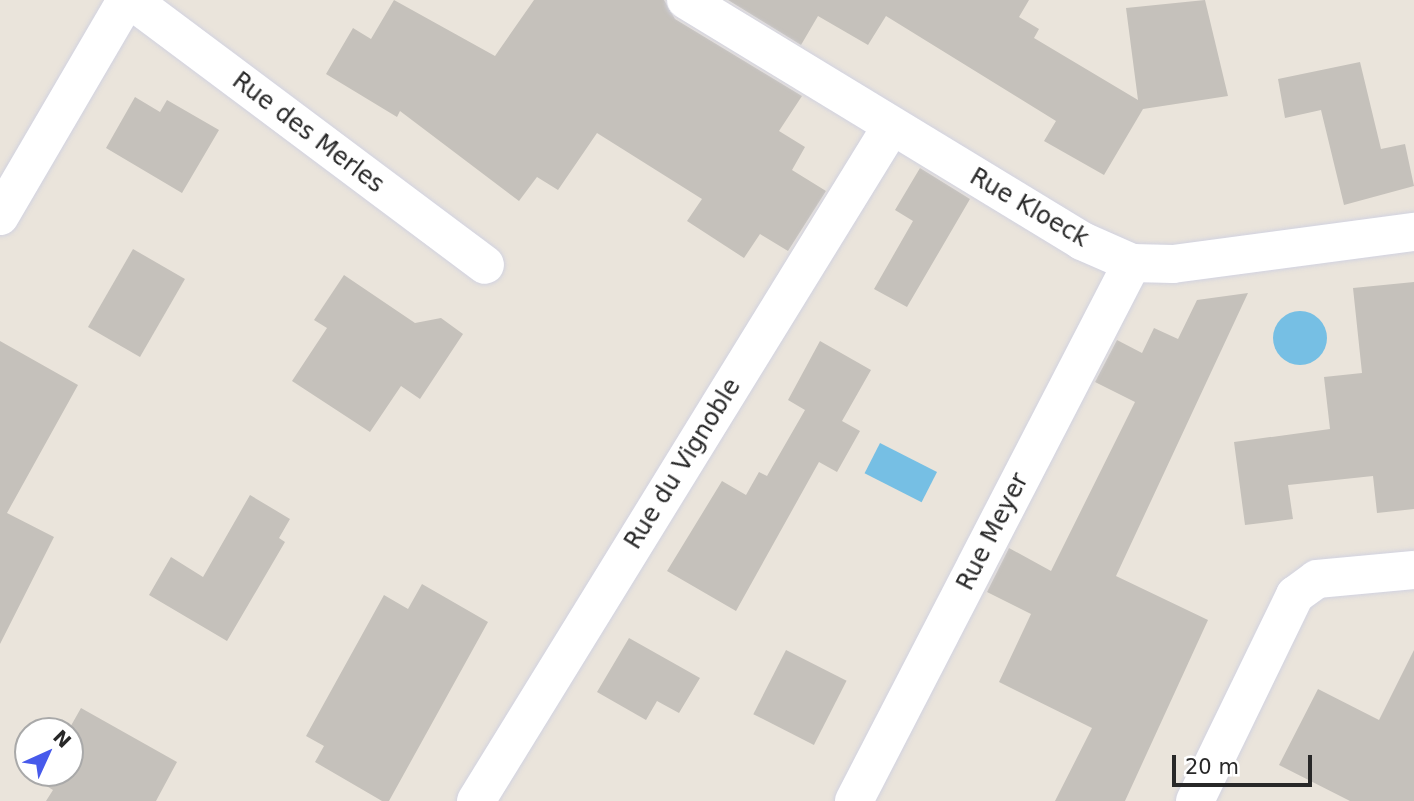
<!DOCTYPE html>
<style>
body{margin:0}
#map{position:relative;width:1414px;height:801px;overflow:hidden;background:#eae4db;font-family:"DejaVu Sans",sans-serif}
div>[style]{position:absolute}
.water>*{inset:0;background:#76bfe4;transform-origin:0 0}
.round{border-radius:50%}
.building>*{inset:0;background:#c5c1bb;transform-origin:0 0}
.roads{filter:drop-shadow(0 0 2px #d1d2e0) drop-shadow(0 0 2px #d1d2e0)}
.street>*{height:38px;margin:-19px;padding:0 19px;transform-origin:19px;border-radius:19px;background:#fff}
span{translate:-50% -50%;white-space:nowrap;text-align:center;line-height:1.15;-webkit-text-stroke:5px #fff;paint-order:stroke}
.street-label{font-size:24px;color:#282828}
.north{position:absolute;left:14px;top:717px;width:70px;height:70px;box-sizing:border-box;background:#fff;border:2px solid #a9a9a9;border-radius:50%;rotate:45deg;font-size:19px;font-weight:700;line-height:28px;text-align:center;color:#282828}
.north::after{content:'';display:block;margin:auto;width:24px;height:32px;background:#475aeb;clip-path:polygon(50% 0,100% 100%,50% 72%,0 100%)}
.scale{position:absolute;left:1172px;top:755px;width:140px;height:32px;box-sizing:border-box;border:4px solid #282828;border-top:0;padding-left:9px;font-size:21px;line-height:24px;white-space:nowrap;color:#282828;-webkit-text-stroke:5px #fff;paint-order:stroke}
</style>
<div id="map">
<div class="water">
<i class="round" style="left:1273px;top:311px;width:54px;height:54px"></i>
<i style="left:880px;top:443px;width:64px;height:34px;rotate:27deg"></i>
</div>
<div class="building">
<i style="clip-path:polygon(394px 0,495px 56px,534px 0,664px 0,675px 19px,802px 96px,779px 131px,805px 147px,792px 170px,826px 191px,788px 251px,760px 234px,744px 258px,687px 221px,702px 199px,597px 133px,558px 190px,537px 177px,519px 201px,400px 111px,397px 117px,326px 74px,353px 28px,371px 39px)"></i>
<i style="clip-path:polygon(728px 0,1029px 0,1019px 17px,1039px 29px,1034px 38px,1138px 100px,1126px 8px,1205px 0,1228px 96px,1143px 109px,1104px 175px,1044px 141px,1056px 121px,886px 16px,868px 45px,818px 16px,801px 45px)"></i>
<i style="clip-path:polygon(1360px 62px,1381px 149px,1405px 144px,1414px 186px,1344px 205px,1321px 110px,1285px 118px,1278px 79px)"></i>
<i style="clip-path:polygon(135px 97px,160px 112px,167px 100px,219px 130px,182px 193px,106px 148px)"></i>
<i style="clip-path:polygon(920px 168px,970px 199px,907px 307px,874px 289px,913px 221px,895px 210px)"></i>
<i style="left:133px;top:249px;width:60px;height:90px;rotate:30deg"></i>
<i style="clip-path:polygon(344px 275px,415px 323px,441px 318px,463px 334px,420px 399px,401px 386px,370px 432px,292px 381px,327px 328px,314px 320px)"></i>
<i style="clip-path:polygon(1414px 282px,1414px 509px,1377px 513px,1373px 476px,1288px 485px,1293px 519px,1245px 525px,1234px 442px,1330px 429px,1324px 377px,1362px 373px,1353px 288px)"></i>
<i style="clip-path:polygon(1248px 293px,1116px 576px,1208px 620px,1125px 801px,1055px 801px,1092px 728px,999px 682px,1031px 614px,987px 592px,1009px 548px,1051px 571px,1135px 402px,1095px 382px,1117px 340px,1142px 353px,1154px 328px,1178px 339px,1197px 300px)"></i>
<i style="clip-path:polygon(0 341px,78px 385px,7px 513px,54px 537px,0 644px)"></i>
<i style="clip-path:polygon(820px 341px,871px 370px,842px 421px,860px 431px,837px 472px,819px 462px,736px 611px,667px 571px,722px 481px,746px 495px,759px 472px,767px 476px,805px 410px,788px 400px)"></i>
<i style="clip-path:polygon(250px 495px,290px 519px,279px 538px,285px 542px,227px 641px,149px 595px,171px 557px,203px 577px)"></i>
<i style="clip-path:polygon(422px 584px,488px 622px,389px 801px,382px 801px,315px 762px,324px 746px,306px 736px,384px 595px,408px 609px)"></i>
<i style="clip-path:polygon(629px 638px,700px 678px,679px 713px,657px 701px,646px 720px,597px 692px)"></i>
<i style="left:786px;top:650px;width:68px;height:72px;rotate:27deg"></i>
<i style="clip-path:polygon(1414px 650px,1414px 801px,1350px 801px,1279px 765px,1318px 689px,1379px 720px)"></i>
<i style="clip-path:polygon(81px 708px,177px 762px,156px 801px,46px 801px,53px 790px,40px 782px,45px 773px,70px 773px,68px 731px)"></i>
</div>
<div class="roads">
<div class="street">
<i style="left:131px;top:0;width:442px;rotate:36.8deg"></i>
<i style="left:686px;top:0;width:464px;rotate:31.3deg"></i>
<i style="left:1082px;top:241px;width:55px;rotate:23.7deg"></i>
<i style="left:1132px;top:263px;width:41px;rotate:1.4deg"></i>
<i style="left:1173px;top:264px;width:243px;rotate:-7.6deg"></i>
<i style="left:0;top:216px;width:250px;rotate:-59.7deg"></i>
<i style="left:476px;top:801px;width:792px;rotate:-58.38deg"></i>
<i style="left:854px;top:801px;width:606px;rotate:-62.67deg"></i>
<i style="left:1195px;top:801px;width:229px;rotate:-64.1deg"></i>
<i style="left:1295px;top:595px;width:27px;rotate:-36deg"></i>
<i style="left:1317px;top:579px;width:97px;rotate:-5.3deg"></i>
</div>
</div>
<div class="street-label">
<span style="left:308px;top:133px;rotate:37deg">Rue des Merles</span>
<span style="left:1029px;top:208px;rotate:30deg">Rue Kloeck</span>
<span style="left:683px;top:464px;rotate:-58deg">Rue du Vignoble</span>
<span style="left:993px;top:532px;rotate:-63deg">Rue Meyer</span>
</div>
<div class="north">N</div>
<div class="scale">20 m</div>
</div>
